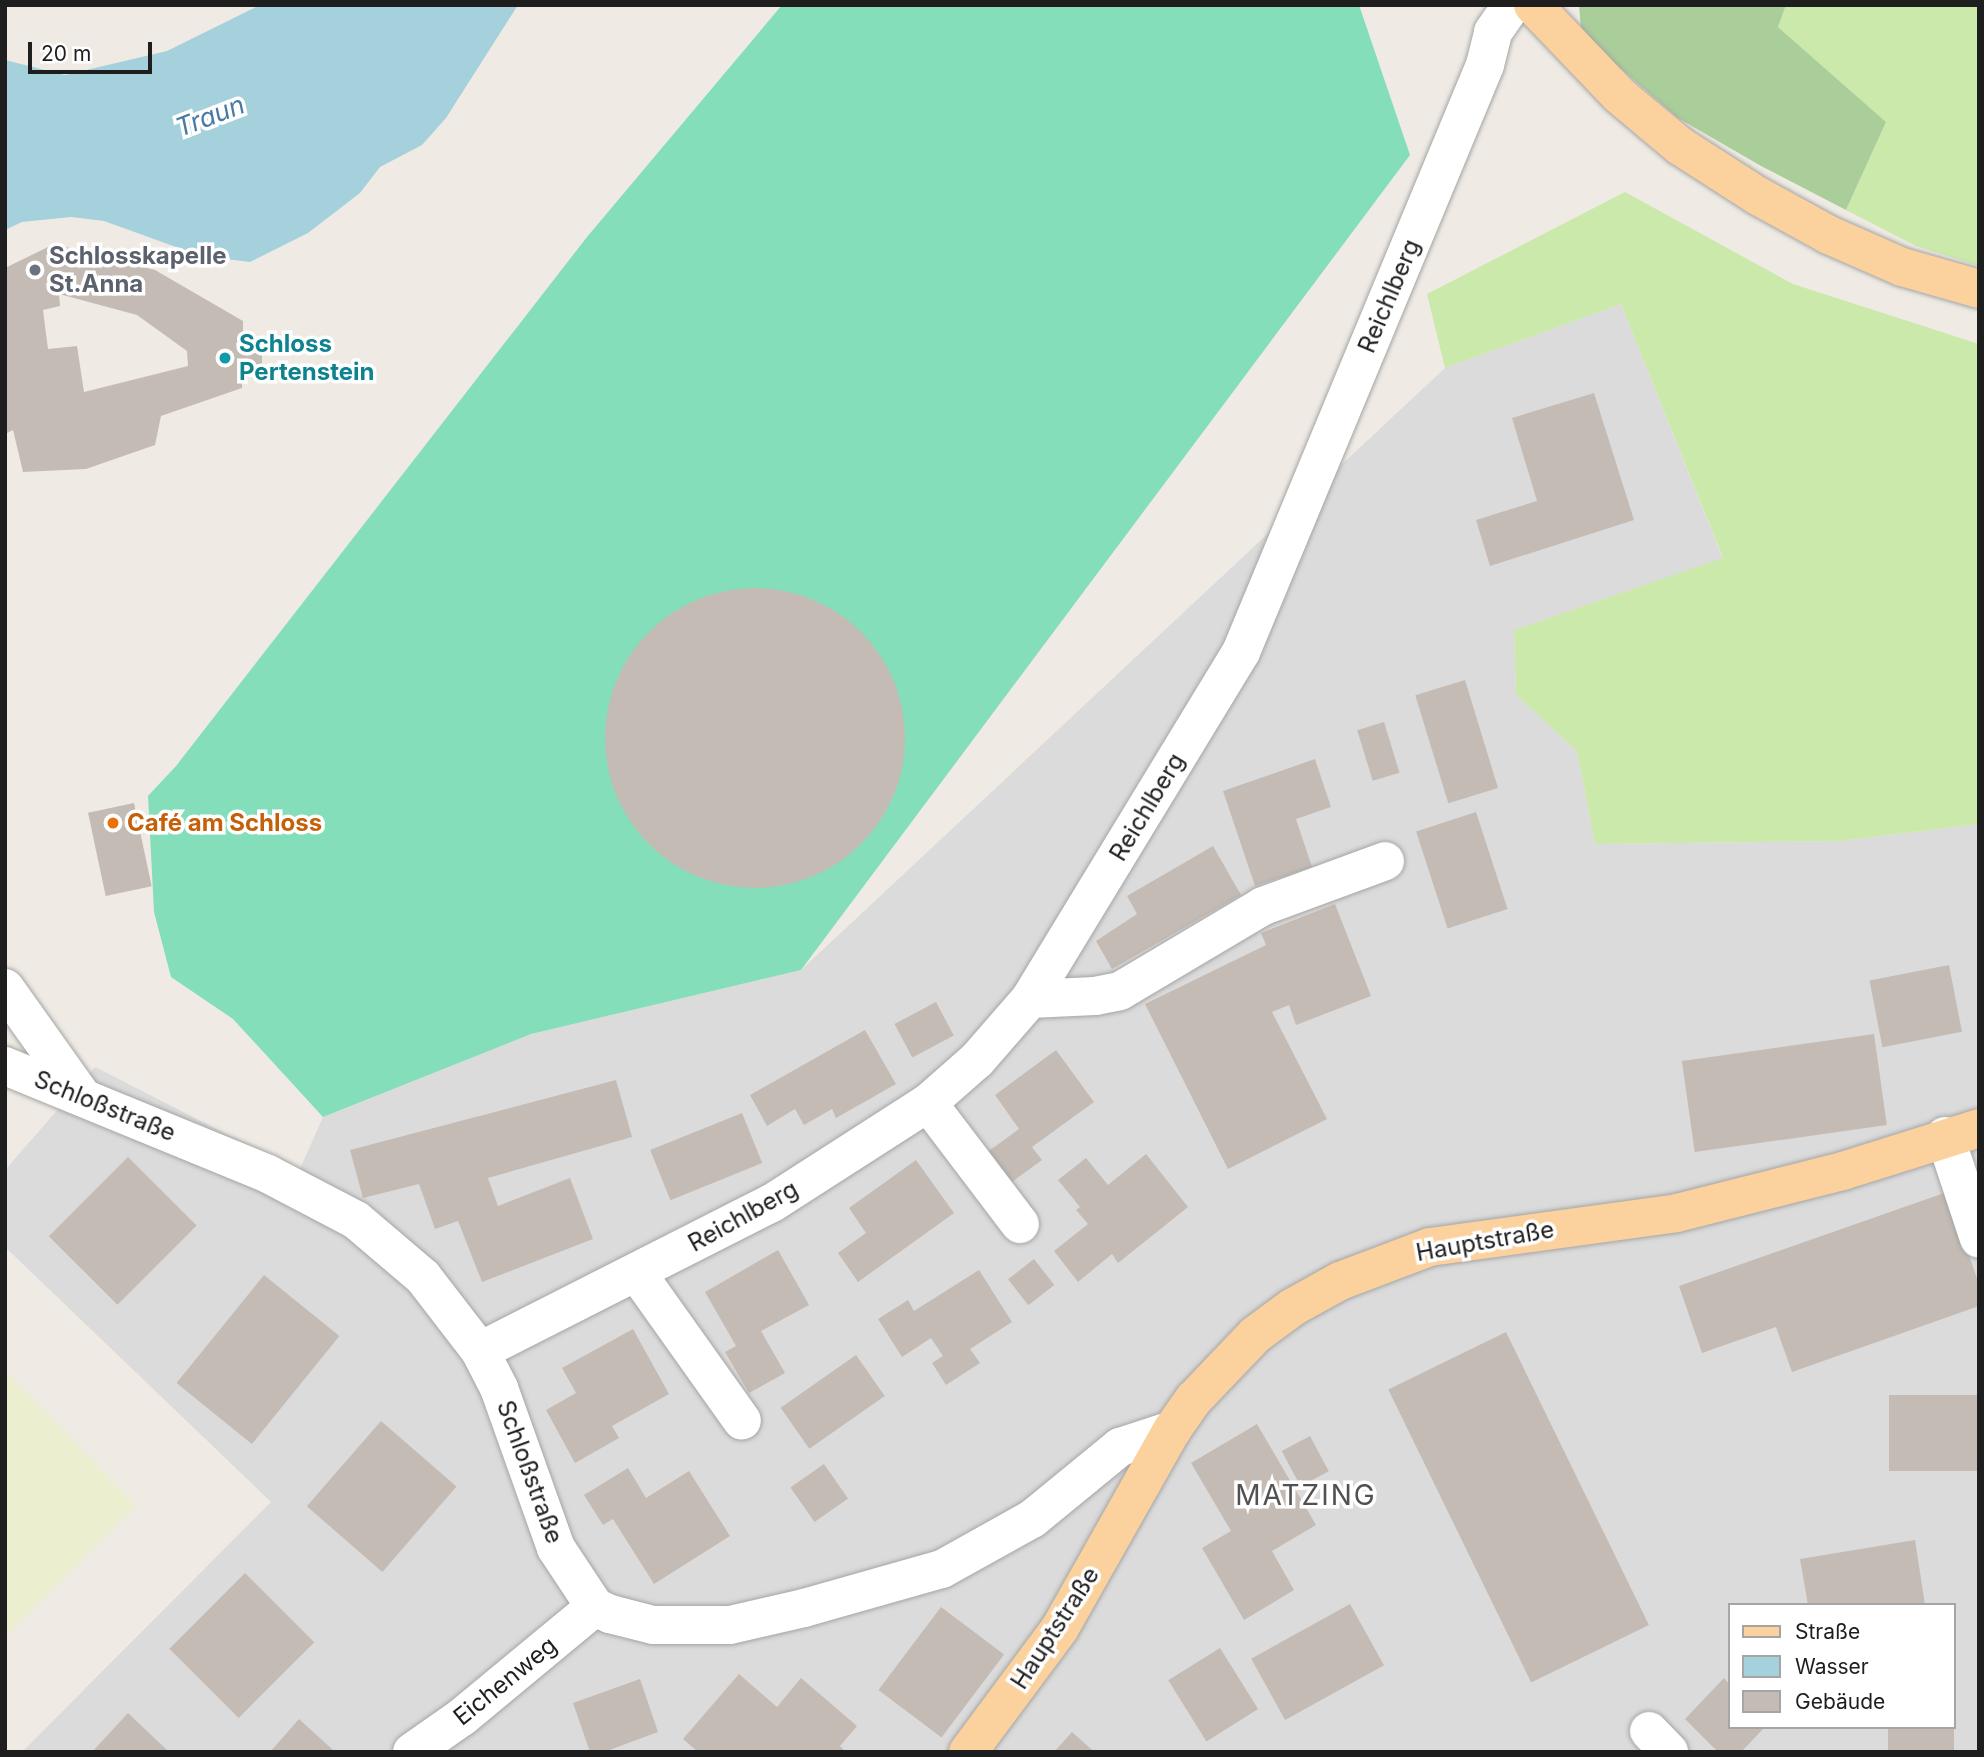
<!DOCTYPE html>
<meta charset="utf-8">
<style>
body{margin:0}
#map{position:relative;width:1984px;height:1757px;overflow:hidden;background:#efebe4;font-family:Inter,sans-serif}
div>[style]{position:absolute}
.residential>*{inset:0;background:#dcdbdb}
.farmland>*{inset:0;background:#eceed0}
.grass>*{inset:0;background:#cbe9ab}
.forest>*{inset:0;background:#aace99}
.pitch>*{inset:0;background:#83deb9}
.water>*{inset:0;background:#a5d1dd}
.building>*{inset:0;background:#c4bbb4;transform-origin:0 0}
.round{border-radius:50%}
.roads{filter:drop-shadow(0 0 2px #a5a5a5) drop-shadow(0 0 2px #a5a5a5)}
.minor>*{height:38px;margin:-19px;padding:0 19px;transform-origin:19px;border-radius:19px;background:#fff}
.major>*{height:38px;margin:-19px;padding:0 19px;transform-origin:19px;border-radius:19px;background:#fbd19e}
.dots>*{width:19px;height:19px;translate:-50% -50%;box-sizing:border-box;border:4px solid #fff;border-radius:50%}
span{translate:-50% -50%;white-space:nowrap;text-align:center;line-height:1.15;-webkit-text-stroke:7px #fff;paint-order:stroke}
.worship-label{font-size:24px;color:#5b616d;font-weight:700}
.left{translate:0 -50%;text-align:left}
.street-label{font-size:24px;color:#1e1e1e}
.culture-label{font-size:24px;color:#0d838f;font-weight:700}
.food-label{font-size:24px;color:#c56008;font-weight:700}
.water-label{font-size:26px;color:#487aa6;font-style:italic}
.quarter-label{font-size:28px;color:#515151;letter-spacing:2px}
.frame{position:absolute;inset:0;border:7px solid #1e1e1e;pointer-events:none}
.legend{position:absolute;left:1728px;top:1603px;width:228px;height:126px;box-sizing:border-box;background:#fff;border:2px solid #a5a5a5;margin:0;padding:9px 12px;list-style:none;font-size:21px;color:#1e1e1e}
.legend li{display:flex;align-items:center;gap:14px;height:35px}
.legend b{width:35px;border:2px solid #a5a5a5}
.scale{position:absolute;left:28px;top:42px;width:124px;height:32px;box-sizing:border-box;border:4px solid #1e1e1e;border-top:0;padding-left:9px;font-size:21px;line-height:24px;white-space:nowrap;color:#1e1e1e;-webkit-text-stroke:5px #fff;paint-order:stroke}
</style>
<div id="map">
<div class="residential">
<i style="clip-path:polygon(evenodd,1621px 304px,1723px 559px,1514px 630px,1516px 695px,1577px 751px,1595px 844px,1840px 841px,1979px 824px,1979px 1752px,22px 1752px,271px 1502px,5px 1247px,5px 1170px,95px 1067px,299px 1171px,323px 1117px,531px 1034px,801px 970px,1445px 368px,1621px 304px,1730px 1605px,1954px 1605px,1954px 1727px,1730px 1727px,1730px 1605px)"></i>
</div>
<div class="farmland">
<i style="clip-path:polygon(5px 1371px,136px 1505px,5px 1637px)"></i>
</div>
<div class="grass">
<i style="clip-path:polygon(1786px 5px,1979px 5px,1979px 266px,1916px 246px,1846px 210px,1886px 122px,1778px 27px)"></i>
<i style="clip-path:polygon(1625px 192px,1793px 284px,1979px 344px,1979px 824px,1840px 841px,1595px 844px,1577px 751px,1516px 695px,1514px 630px,1723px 558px,1621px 304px,1445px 368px,1427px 294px)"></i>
</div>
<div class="forest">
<i style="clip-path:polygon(1579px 5px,1786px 5px,1778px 27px,1886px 122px,1846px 210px,1761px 166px,1678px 118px,1612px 61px,1581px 29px)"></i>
</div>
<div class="pitch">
<i style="clip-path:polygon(782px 5px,1359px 5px,1410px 155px,801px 970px,531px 1034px,323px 1117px,233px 1019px,171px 977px,154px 912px,148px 796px,176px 766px,587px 237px)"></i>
</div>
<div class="water">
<i style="clip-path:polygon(260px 5px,518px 5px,446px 118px,422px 145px,380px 167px,360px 193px,308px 233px,250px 262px,201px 256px,104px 221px,71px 217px,22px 222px,5px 230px,5px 60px,65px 75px,167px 51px)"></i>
</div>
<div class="building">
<i style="clip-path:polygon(evenodd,54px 244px,155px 270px,243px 321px,243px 340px,262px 340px,262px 369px,242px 369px,242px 388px,161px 416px,155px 445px,86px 469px,23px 472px,13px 430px,5px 434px,5px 268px,54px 244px,59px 294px,137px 315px,187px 351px,188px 366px,84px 392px,77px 346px,48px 349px,43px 310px,60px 306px,59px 294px)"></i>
<i style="clip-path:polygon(1594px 393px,1634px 520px,1490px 566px,1476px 520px,1537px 501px,1512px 418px)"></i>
<i class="round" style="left:605px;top:588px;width:300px;height:300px"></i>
<i style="left:1465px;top:680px;width:113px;height:52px;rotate:73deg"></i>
<i style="left:1384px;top:722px;width:53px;height:28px;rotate:73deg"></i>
<i style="clip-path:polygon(1315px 759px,1331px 807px,1296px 819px,1312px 867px,1255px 886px,1223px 791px)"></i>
<i style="left:134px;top:803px;width:85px;height:47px;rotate:78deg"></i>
<i style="left:1476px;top:812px;width:102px;height:63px;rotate:72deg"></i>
<i style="clip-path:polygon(1213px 846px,1241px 895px,1112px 969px,1096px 941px,1137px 914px,1127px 896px)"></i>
<i style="clip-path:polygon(1335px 904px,1371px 996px,1296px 1025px,1289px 1005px,1272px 1012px,1327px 1119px,1228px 1169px,1145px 1004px,1266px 945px,1261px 933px)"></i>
<i style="left:1949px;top:965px;width:68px;height:81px;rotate:79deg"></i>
<i style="left:936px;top:1002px;width:38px;height:47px;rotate:62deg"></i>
<i style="clip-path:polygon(865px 1030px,896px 1084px,836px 1118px,832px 1109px,804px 1125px,795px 1109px,767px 1126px,750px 1095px)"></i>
<i style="left:1874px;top:1034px;width:92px;height:194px;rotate:82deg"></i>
<i style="clip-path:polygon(1056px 1050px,1094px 1102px,1032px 1147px,1042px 1160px,1009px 1184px,986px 1153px,1019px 1129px,995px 1095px)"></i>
<i style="clip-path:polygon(616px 1080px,632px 1137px,488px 1178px,498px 1206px,570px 1178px,593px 1239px,482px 1282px,458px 1221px,435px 1229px,419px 1184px,363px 1198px,350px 1150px)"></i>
<i style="left:742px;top:1113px;width:54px;height:99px;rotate:68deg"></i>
<i style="clip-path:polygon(1146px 1154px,1188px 1207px,1118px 1263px,1112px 1254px,1078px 1282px,1054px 1251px,1088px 1224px,1076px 1210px,1080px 1207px,1058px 1180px,1086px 1158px,1108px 1185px)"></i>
<i style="left:128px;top:1157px;width:97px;height:112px;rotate:45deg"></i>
<i style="clip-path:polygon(916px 1160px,954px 1213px,858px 1282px,838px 1253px,866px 1233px,849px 1208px)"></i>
<i style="clip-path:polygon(1947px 1192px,1979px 1284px,1979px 1306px,1792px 1372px,1776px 1327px,1702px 1353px,1679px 1286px)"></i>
<i style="clip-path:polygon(778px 1250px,809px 1305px,761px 1331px,785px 1373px,749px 1393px,725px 1352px,736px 1346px,705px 1292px)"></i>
<i style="left:1034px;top:1259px;width:33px;height:33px;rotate:52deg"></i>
<i style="clip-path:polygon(979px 1270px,1012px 1322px,970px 1349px,980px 1363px,946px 1385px,932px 1363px,943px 1356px,931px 1338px,902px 1357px,878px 1319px,908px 1300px,914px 1311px)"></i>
<i style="left:264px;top:1275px;width:97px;height:139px;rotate:39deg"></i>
<i style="clip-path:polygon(633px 1329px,669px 1394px,612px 1426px,619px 1438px,575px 1463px,546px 1410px,576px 1393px,562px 1368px)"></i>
<i style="left:1506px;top:1332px;width:326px;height:131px;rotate:64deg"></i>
<i style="left:856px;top:1355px;width:50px;height:92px;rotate:55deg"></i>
<i style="left:1979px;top:1395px;width:76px;height:90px;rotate:90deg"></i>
<i style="left:381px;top:1421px;width:100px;height:113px;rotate:41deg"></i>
<i style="clip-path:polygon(1257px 1424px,1316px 1525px,1272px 1551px,1294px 1590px,1244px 1620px,1202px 1548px,1231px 1531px,1191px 1463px)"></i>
<i style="left:1310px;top:1436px;width:40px;height:32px;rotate:62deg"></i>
<i style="left:824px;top:1464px;width:42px;height:41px;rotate:55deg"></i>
<i style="clip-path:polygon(628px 1468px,646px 1498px,689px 1471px,730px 1536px,654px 1584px,613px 1519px,603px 1525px,584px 1495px)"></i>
<i style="clip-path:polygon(1915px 1540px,1925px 1605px,1808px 1605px,1800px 1559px)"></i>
<i style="left:245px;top:1573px;width:98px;height:107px;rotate:45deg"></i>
<i style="left:1350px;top:1604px;width:70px;height:113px;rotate:61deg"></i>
<i style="left:941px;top:1607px;width:79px;height:104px;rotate:37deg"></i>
<i style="left:1220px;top:1648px;width:72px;height:61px;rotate:58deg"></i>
<i style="clip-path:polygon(739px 1674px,777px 1707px,801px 1678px,857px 1726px,840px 1746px,846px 1752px,698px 1752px,683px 1739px)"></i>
<i style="clip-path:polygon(1724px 1678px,1730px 1685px,1730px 1727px,1765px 1727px,1741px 1752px,1718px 1752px,1685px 1719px)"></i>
<i style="clip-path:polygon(640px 1679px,658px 1732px,604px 1752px,590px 1752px,573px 1703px)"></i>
<i style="clip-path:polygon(128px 1713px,169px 1752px,92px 1752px)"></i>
<i style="clip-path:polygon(299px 1719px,333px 1750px,332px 1752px,270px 1752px)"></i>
<i style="left:1888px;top:1727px;width:66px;height:25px"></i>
<i style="clip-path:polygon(1072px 1732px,1091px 1749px,1094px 1752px,1054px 1752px)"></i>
</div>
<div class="roads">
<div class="minor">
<i style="left:5px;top:988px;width:131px;rotate:54.6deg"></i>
<i style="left:1030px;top:999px;width:65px;rotate:-2.6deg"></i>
<i style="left:1095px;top:996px;width:25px;rotate:-11deg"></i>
<i style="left:1120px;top:991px;width:166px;rotate:-30.7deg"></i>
<i style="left:1263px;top:906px;width:130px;rotate:-20.2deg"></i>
<i style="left:5px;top:1066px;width:284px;rotate:22.3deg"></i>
<i style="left:268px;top:1174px;width:99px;rotate:27.6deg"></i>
<i style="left:356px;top:1220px;width:88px;rotate:40.4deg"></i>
<i style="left:423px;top:1277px;width:93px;rotate:52.4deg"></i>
<i style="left:480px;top:1351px;width:42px;rotate:62.8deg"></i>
<i style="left:499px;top:1388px;width:170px;rotate:70.4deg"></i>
<i style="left:556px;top:1548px;width:71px;rotate:56.5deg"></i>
<i style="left:595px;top:1607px;width:17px;rotate:25deg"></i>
<i style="left:610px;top:1614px;width:44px;rotate:14.3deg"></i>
<i style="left:653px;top:1625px;width:77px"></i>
<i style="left:730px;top:1625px;width:76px;rotate:-12.9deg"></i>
<i style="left:804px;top:1608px;width:143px;rotate:-15.8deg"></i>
<i style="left:942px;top:1569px;width:103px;rotate:-29.1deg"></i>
<i style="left:1032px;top:1519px;width:114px;rotate:-39.3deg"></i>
<i style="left:1120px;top:1447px;width:55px;rotate:-18.1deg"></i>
<i style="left:928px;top:1103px;width:152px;rotate:52.8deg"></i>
<i style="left:1945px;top:1136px;width:108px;rotate:71.7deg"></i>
<i style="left:637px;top:1273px;width:181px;rotate:54.6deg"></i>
<i style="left:480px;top:1351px;width:327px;rotate:-26.9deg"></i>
<i style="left:772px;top:1203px;width:185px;rotate:-32.7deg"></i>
<i style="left:928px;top:1103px;width:65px;rotate:-41.3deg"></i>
<i style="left:977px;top:1060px;width:81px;rotate:-49deg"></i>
<i style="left:1030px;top:999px;width:406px;rotate:-58.7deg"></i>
<i style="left:1241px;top:652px;width:636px;rotate:-67.43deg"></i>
<i style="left:1485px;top:65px;width:34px;rotate:-76deg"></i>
<i style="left:1493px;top:32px;width:33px;rotate:-55deg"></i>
<i style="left:1649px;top:1731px;width:29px;rotate:46deg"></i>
<i style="left:412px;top:1752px;width:61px;rotate:-35deg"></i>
<i style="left:462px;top:1717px;width:173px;rotate:-39.6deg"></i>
</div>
<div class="major">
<i style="left:1533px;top:5px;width:124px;rotate:46.3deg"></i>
<i style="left:1619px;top:95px;width:80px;rotate:39.9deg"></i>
<i style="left:1680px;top:146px;width:93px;rotate:32.7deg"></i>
<i style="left:1758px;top:196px;width:81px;rotate:28.8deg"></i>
<i style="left:1829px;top:235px;width:80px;rotate:23.7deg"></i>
<i style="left:1902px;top:267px;width:80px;rotate:15.9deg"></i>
<i style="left:968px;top:1752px;width:154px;rotate:-53.4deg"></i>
<i style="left:1060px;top:1628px;width:227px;rotate:-60.5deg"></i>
<i style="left:1172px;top:1430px;width:38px;rotate:-55deg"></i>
<i style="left:1194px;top:1399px;width:88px;rotate:-46.4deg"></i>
<i style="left:1255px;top:1335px;width:47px;rotate:-36.4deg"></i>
<i style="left:1293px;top:1307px;width:54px;rotate:-29deg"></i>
<i style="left:1340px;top:1281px;width:96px;rotate:-20.7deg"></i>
<i style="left:1430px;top:1247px;width:249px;rotate:-7.8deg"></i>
<i style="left:1677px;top:1213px;width:171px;rotate:-14.2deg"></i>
<i style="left:1843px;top:1171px;width:143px;rotate:-17.5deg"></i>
</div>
</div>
<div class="dots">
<i style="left:35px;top:270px;background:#6b7280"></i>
<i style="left:225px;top:358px;background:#0f9aa8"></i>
<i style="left:113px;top:823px;background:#e8710a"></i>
</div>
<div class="worship-label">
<span class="left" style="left:49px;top:270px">Schlosskapelle<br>St.Anna</span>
</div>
<div class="street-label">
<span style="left:1389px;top:296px;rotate:-67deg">Reichlberg</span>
<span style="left:1147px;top:807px;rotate:-59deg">Reichlberg</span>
<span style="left:105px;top:1106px;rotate:22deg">Schloßstraße</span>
<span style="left:743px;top:1216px;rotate:-29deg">Reichlberg</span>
<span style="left:1485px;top:1241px;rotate:-10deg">Hauptstraße</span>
<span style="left:530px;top:1472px;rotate:70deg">Schloßstraße</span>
<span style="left:1055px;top:1628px;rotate:-57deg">Hauptstraße</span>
<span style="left:505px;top:1681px;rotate:-39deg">Eichenweg</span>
</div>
<div class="culture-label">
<span class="left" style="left:239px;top:358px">Schloss<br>Pertenstein</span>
</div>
<div class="food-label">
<span class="left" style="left:127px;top:823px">Café am Schloss</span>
</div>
<div class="water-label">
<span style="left:210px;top:116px;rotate:-21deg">Traun</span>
</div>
<div class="quarter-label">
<span style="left:1306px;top:1495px">MATZING</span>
</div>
<div class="frame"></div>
<ul class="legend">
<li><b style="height:9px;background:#fbd19e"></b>Straße</li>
<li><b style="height:19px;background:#a5d1dd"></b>Wasser</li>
<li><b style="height:19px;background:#c4bbb4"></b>Gebäude</li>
</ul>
<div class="scale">20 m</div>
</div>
